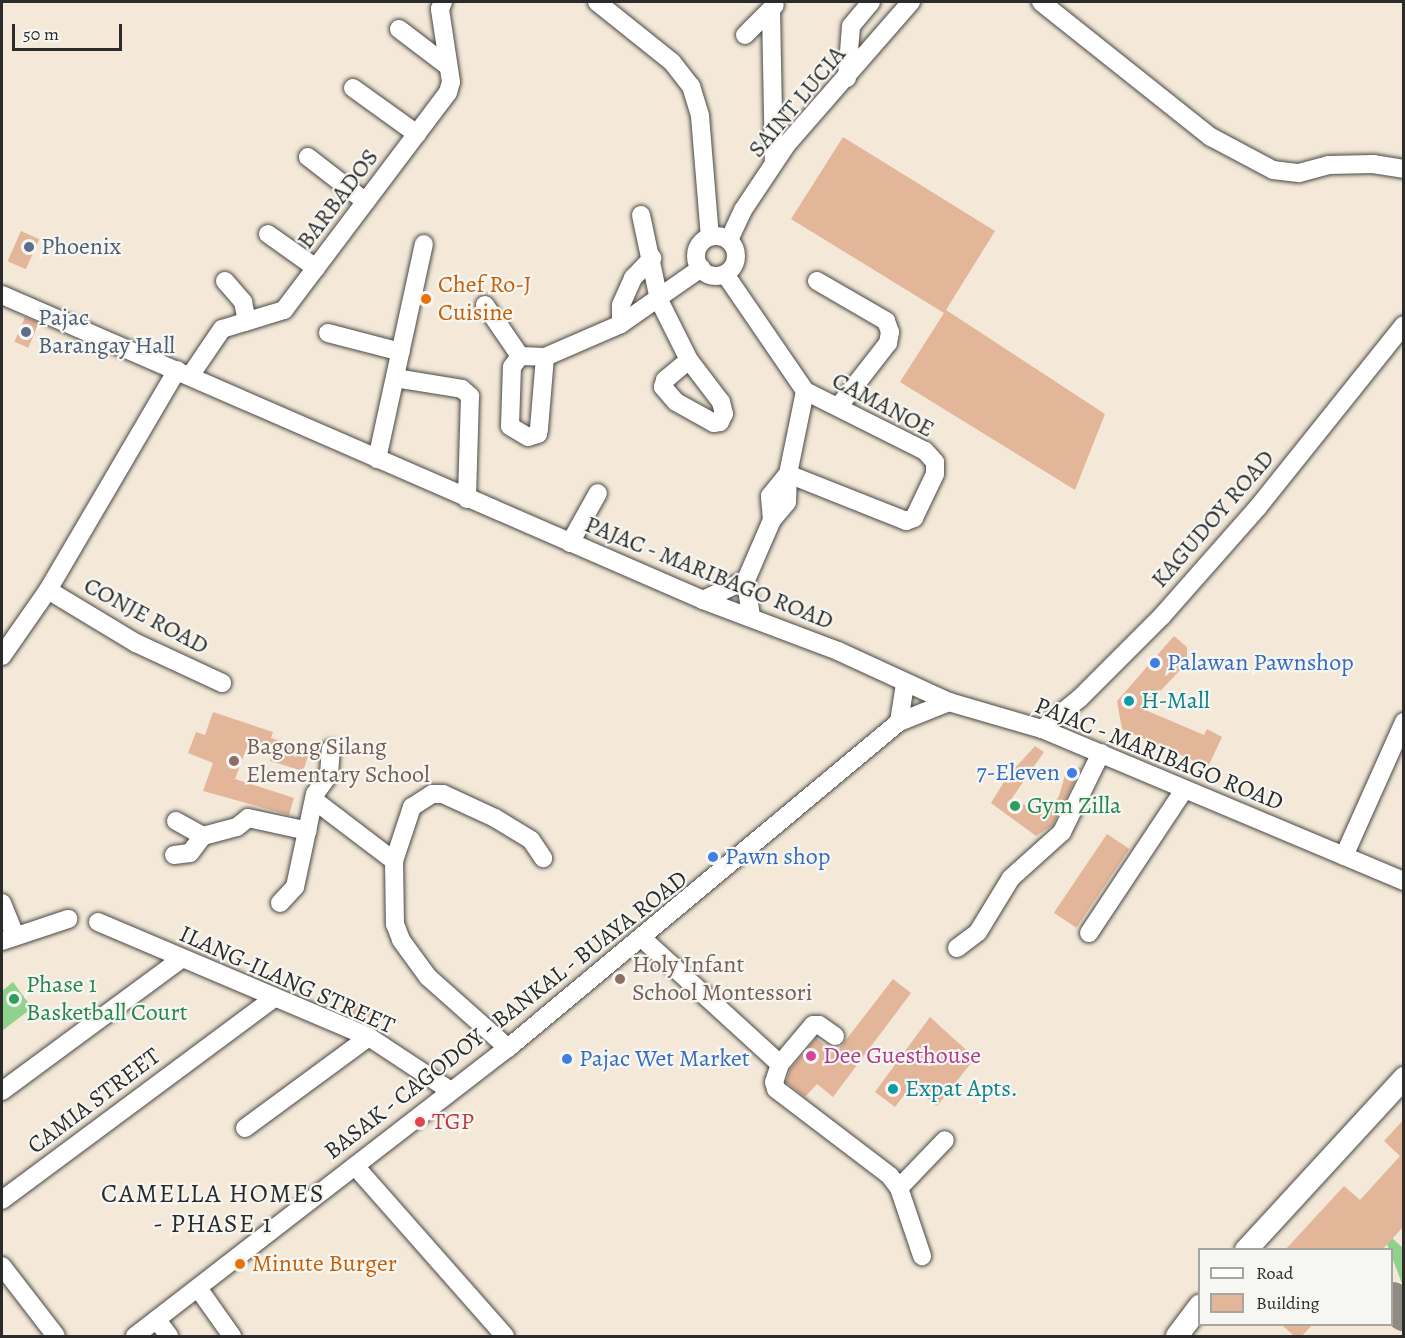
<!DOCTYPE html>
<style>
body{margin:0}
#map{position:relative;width:1405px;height:1338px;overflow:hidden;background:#f4e9d8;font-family:Alegreya,serif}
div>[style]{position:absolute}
.green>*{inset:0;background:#8fd28b}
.taxiway>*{height:39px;margin:-19.5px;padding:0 19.5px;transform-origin:19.5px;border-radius:19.5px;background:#908a82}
.building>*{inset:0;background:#e3b599;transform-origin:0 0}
.roads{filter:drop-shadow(0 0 2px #494845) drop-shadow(0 0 2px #494845)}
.minor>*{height:18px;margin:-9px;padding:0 9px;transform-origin:9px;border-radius:9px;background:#fff}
.minor>.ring{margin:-9px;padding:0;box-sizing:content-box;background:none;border:18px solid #fff;border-radius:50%}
.major>*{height:22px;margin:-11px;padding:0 11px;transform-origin:11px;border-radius:11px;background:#fff}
.dots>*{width:16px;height:16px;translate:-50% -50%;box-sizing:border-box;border:3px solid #f6f6f2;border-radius:50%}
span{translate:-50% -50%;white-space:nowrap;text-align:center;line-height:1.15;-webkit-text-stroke:4.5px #f6f6f2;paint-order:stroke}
.street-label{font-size:24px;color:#2b2b2b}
.service-label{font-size:24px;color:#4e5e75}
.left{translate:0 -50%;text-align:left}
.food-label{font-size:24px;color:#c56008}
.shop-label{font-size:24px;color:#366cbe}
.right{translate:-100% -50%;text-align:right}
.culture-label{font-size:24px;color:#0d838f}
.education-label{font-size:24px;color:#785e54}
.leisure-label{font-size:24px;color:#27864d}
.hotel-label{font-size:24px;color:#b23c85}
.health-label{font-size:24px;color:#be3a42}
.neighbourhood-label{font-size:26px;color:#2b2b2b;letter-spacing:1.5px}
.frame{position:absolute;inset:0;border:3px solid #2b2b2b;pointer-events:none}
.legend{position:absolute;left:1198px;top:1248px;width:195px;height:78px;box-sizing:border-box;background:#f6f6f2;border:2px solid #a5a5a2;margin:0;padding:8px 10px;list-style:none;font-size:18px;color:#2b2b2b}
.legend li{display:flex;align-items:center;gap:12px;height:30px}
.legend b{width:30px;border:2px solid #a5a5a2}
.scale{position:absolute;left:12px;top:24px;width:110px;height:27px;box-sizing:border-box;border:3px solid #2b2b2b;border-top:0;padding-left:8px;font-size:18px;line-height:21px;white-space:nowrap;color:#2b2b2b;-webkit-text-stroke:4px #f6f6f2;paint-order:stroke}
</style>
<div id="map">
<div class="green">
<i style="clip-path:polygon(13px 982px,32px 1008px,2px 1031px,2px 991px)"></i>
<i style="clip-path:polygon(1392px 1238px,1403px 1248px,1403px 1286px,1387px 1244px)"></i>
</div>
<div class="taxiway">
<i style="left:1392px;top:1301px;width:16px;rotate:40deg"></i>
</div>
<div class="building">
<i style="clip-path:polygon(843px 137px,995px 231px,946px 310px,1105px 414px,1075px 490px,900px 382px,944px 313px,791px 219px)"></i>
<i style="left:21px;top:231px;width:20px;height:33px;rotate:24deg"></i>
<i style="left:25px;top:317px;width:15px;height:27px;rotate:23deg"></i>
<i style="clip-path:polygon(1174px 636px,1187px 647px,1187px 663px,1143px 709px,1204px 735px,1207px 729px,1222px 737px,1208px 767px,1122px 729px,1117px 701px)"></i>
<i style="clip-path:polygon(213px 712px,273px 732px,271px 738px,310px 750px,303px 771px,270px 761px,272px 755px,247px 747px,235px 779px,294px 798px,289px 815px,203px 791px,213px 763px,188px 753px,196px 732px,205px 735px)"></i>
<i style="clip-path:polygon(1035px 746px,1044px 752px,1012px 798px,1045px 816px,1059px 796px,1068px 765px,1081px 768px,1053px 825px,1036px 836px,991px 803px,1007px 777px)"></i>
<i style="left:1107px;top:834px;width:27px;height:95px;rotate:34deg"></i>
<i style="clip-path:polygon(893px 979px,911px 993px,833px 1097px,817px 1084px,805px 1097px,786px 1082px,790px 1070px,816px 1038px,835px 1054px)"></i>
<i style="clip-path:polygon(349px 997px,372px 1010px,366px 1023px,340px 1013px)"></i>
<i style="clip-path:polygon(930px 1017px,975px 1058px,937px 1106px,911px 1086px,895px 1107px,875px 1092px)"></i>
<i style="clip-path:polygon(1404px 1119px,1404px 1226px,1382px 1250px,1285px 1250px,1344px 1186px,1360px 1200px,1400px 1156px,1384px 1141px)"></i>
<i style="clip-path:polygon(1281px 1324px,1313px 1324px,1302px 1336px,1294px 1336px)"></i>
</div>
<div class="roads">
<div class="minor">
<i style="left:597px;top:2px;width:96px;rotate:38.7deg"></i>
<i style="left:672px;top:62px;width:31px;rotate:52deg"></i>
<i style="left:691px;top:86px;width:31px;rotate:73deg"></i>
<i style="left:700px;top:116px;width:121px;rotate:85.3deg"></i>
<i style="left:1041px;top:2px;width:217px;rotate:38.5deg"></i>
<i style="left:1211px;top:137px;width:70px;rotate:28deg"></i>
<i style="left:1273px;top:170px;width:26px;rotate:7deg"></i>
<i style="left:1299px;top:173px;width:30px;rotate:-15deg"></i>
<i style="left:1328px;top:165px;width:45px;rotate:-1.3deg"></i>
<i style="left:1373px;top:164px;width:31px;rotate:9deg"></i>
<i style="left:771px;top:10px;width:152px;rotate:88.9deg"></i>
<i style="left:399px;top:29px;width:58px;rotate:37.3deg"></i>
<i style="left:745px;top:35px;width:42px;rotate:-45deg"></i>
<i style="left:847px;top:78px;width:52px;rotate:-85.6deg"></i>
<i style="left:851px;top:26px;width:31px;rotate:-50deg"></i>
<i style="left:353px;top:88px;width:79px;rotate:35.7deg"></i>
<i style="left:308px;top:157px;width:73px;rotate:37.8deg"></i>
<i style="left:641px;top:215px;width:87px;rotate:78deg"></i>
<i style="left:659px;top:300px;width:67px;rotate:63.4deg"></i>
<i style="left:268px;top:234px;width:59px;rotate:35.3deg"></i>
<i class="ring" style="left:696px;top:236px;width:22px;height:22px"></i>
<i style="left:729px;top:240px;width:33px;rotate:-65deg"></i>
<i style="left:743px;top:210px;width:79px;rotate:-56.3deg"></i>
<i style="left:787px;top:144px;width:189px;rotate:-48.9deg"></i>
<i style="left:725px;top:274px;width:142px;rotate:55.6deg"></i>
<i style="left:225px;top:281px;width:28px;rotate:49deg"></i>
<i style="left:243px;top:302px;width:19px;rotate:78deg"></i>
<i style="left:817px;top:281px;width:80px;rotate:30.1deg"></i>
<i style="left:886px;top:321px;width:12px;rotate:70deg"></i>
<i style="left:890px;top:332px;width:11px;rotate:100deg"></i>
<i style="left:888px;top:343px;width:80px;rotate:127.9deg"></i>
<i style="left:2px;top:295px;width:764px;rotate:23.51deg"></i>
<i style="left:703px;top:600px;width:144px;rotate:20.7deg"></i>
<i style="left:838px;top:651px;width:122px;rotate:24.7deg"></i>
<i style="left:949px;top:702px;width:97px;rotate:16.2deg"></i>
<i style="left:1042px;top:729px;width:393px;rotate:22.8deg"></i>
<i style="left:485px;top:305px;width:62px;rotate:55.5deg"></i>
<i style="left:621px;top:324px;width:19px;rotate:-90deg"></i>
<i style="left:621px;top:305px;width:30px;rotate:-66deg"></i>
<i style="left:633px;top:278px;width:28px;rotate:-46deg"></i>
<i style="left:328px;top:333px;width:75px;rotate:14.6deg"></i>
<i style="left:520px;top:356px;width:25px;rotate:2deg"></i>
<i style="left:545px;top:357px;width:72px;rotate:94.8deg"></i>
<i style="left:539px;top:429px;width:5px;rotate:101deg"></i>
<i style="left:538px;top:434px;width:10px;rotate:163deg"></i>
<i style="left:528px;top:437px;width:21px;rotate:-149deg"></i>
<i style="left:510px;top:426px;width:59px;rotate:-88.1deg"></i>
<i style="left:512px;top:367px;width:14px;rotate:-54deg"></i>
<i style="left:545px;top:357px;width:83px;rotate:-23.5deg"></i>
<i style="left:621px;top:324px;width:98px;rotate:-35deg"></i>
<i style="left:689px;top:360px;width:53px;rotate:52.7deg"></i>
<i style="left:721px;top:402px;width:12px;rotate:76deg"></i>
<i style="left:724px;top:414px;width:9px;rotate:117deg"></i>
<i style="left:720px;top:422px;width:6px;rotate:171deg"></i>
<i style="left:714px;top:423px;width:43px;rotate:-151.1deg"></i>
<i style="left:676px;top:402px;width:20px;rotate:-131deg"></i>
<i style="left:663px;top:387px;width:7px;rotate:-74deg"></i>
<i style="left:665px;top:380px;width:31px;rotate:-40deg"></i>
<i style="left:190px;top:376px;width:57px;rotate:-55.8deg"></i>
<i style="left:222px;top:329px;width:65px;rotate:-17deg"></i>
<i style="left:284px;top:310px;width:273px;rotate:-53deg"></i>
<i style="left:448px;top:92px;width:10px;rotate:-73deg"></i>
<i style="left:451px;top:82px;width:74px;rotate:-98.6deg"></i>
<i style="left:440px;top:9px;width:8px;rotate:-67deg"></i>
<i style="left:395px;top:378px;width:68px;rotate:9.3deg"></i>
<i style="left:462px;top:389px;width:11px;rotate:41deg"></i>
<i style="left:470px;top:396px;width:103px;rotate:91.7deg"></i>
<i style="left:377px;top:459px;width:220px;rotate:-77.7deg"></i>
<i style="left:788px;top:474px;width:127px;rotate:21.7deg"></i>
<i style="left:906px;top:521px;width:9px;rotate:-21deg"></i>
<i style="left:914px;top:518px;width:49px;rotate:-64.5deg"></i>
<i style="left:935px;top:474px;width:12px;rotate:-90deg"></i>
<i style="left:935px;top:462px;width:15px;rotate:-132deg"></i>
<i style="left:925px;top:451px;width:134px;rotate:-153.4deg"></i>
<i style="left:772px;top:520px;width:24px;rotate:-95deg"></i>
<i style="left:770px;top:496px;width:28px;rotate:-51deg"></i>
<i style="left:570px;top:543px;width:57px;rotate:-60.8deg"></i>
<i style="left:48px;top:590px;width:103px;rotate:31.1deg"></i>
<i style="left:136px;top:643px;width:95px;rotate:24.9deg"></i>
<i style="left:703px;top:600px;width:47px;rotate:-24.9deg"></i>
<i style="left:751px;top:617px;width:37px;rotate:-98deg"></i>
<i style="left:746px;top:580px;width:65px;rotate:-66.6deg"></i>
<i style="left:772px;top:520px;width:23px;rotate:-50deg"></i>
<i style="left:787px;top:502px;width:28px;rotate:-88deg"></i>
<i style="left:788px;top:474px;width:85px;rotate:-78.4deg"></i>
<i style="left:2px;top:656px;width:80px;rotate:-55.1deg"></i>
<i style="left:48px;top:590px;width:255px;rotate:-59.6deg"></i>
<i style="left:899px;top:722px;width:39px;rotate:-81deg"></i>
<i style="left:1042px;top:729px;width:49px;rotate:-39.2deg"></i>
<i style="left:1080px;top:698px;width:116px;rotate:-45deg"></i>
<i style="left:1162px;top:616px;width:145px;rotate:-48.6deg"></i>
<i style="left:1258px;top:507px;width:233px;rotate:-51.3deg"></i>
<i style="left:314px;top:800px;width:101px;rotate:37.3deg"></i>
<i style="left:394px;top:861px;width:63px;rotate:89.1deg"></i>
<i style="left:395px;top:924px;width:17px;rotate:69deg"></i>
<i style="left:401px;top:940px;width:46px;rotate:53.9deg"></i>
<i style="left:428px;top:977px;width:107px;rotate:41.6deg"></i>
<i style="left:176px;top:821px;width:31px;rotate:29deg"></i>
<i style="left:174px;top:855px;width:16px;rotate:-7deg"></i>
<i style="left:190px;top:853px;width:21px;rotate:-53deg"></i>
<i style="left:203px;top:836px;width:35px;rotate:-15deg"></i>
<i style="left:237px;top:827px;width:14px;rotate:-39deg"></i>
<i style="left:248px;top:818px;width:61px;rotate:12.2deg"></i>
<i style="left:1344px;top:856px;width:147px;rotate:-65.9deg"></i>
<i style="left:394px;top:861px;width:57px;rotate:-71.6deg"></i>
<i style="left:412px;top:807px;width:24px;rotate:-33deg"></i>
<i style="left:432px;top:794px;width:11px"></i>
<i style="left:443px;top:794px;width:57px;rotate:24.8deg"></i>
<i style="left:495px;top:818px;width:42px;rotate:31.4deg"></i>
<i style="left:531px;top:840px;width:22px;rotate:56deg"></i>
<i style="left:2px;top:903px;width:35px;rotate:68deg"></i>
<i style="left:280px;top:903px;width:22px;rotate:-47deg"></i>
<i style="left:295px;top:887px;width:95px;rotate:-77.9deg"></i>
<i style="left:315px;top:794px;width:24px;rotate:-54deg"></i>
<i style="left:329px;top:775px;width:26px;rotate:-86deg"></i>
<i style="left:98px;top:922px;width:294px;rotate:23deg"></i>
<i style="left:369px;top:1037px;width:98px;rotate:33.4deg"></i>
<i style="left:1089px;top:933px;width:172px;rotate:-56.4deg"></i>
<i style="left:643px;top:939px;width:185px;rotate:42.4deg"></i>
<i style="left:2px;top:941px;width:70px;rotate:-18.4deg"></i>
<i style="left:957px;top:948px;width:26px;rotate:-37deg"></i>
<i style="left:978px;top:932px;width:63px;rotate:-58.6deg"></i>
<i style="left:1011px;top:878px;width:69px;rotate:-42deg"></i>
<i style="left:1062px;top:832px;width:88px;rotate:-63.7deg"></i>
<i style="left:835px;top:1036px;width:19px;rotate:-145deg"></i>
<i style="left:819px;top:1025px;width:6px;rotate:180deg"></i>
<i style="left:813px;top:1025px;width:51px;rotate:130.2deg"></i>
<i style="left:780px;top:1064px;width:19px;rotate:108deg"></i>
<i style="left:774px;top:1082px;width:7px;rotate:74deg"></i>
<i style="left:776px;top:1089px;width:143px;rotate:37.3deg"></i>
<i style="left:890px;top:1176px;width:15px;rotate:53deg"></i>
<i style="left:899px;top:1188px;width:72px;rotate:71.3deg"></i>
<i style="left:2px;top:1091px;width:222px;rotate:-36.4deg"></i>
<i style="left:245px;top:1128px;width:154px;rotate:-36.3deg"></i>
<i style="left:355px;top:1166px;width:227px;rotate:48.6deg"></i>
<i style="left:899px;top:1188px;width:66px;rotate:-46.2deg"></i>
<i style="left:2px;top:1200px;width:339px;rotate:-36.6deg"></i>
<i style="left:2px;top:1266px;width:88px;rotate:52.4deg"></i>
<i style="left:198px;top:1288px;width:59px;rotate:54.7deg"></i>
<i style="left:157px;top:1320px;width:20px;rotate:53deg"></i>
<i style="left:135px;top:1336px;width:471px;rotate:-37.7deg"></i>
<i style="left:508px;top:1048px;width:509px;rotate:-39.82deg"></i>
<i style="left:899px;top:722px;width:54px;rotate:-21.8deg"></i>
</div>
<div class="major">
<i style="left:1246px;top:1250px;width:234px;rotate:-47.4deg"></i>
<i style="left:1177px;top:1336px;width:38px;rotate:-53deg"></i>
</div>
</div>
<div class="dots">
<i style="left:29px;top:247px;background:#5c6f8a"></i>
<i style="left:426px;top:299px;background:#e8710a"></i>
<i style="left:26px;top:332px;background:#5c6f8a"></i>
<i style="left:1155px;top:663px;background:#3f7fe0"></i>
<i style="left:1129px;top:701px;background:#0f9aa8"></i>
<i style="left:234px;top:761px;background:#8d6e63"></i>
<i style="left:1072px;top:773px;background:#3f7fe0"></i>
<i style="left:1015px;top:806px;background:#2e9e5b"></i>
<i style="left:713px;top:857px;background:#3f7fe0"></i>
<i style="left:620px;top:979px;background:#8d6e63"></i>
<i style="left:14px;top:999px;background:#2e9e5b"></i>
<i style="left:811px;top:1056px;background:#d1479c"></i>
<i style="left:567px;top:1059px;background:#3f7fe0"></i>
<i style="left:893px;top:1089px;background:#0f9aa8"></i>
<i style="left:420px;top:1122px;background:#e0444e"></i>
<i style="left:240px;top:1264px;background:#e8710a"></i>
</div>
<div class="street-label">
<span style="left:797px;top:102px;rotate:-50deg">SAINT LUCIA</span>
<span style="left:338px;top:199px;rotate:-53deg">BARBADOS</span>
<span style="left:883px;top:405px;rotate:28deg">CAMANOE</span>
<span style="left:1213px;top:519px;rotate:-49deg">KAGUDOY ROAD</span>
<span style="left:709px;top:573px;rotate:22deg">PAJAC - MARIBAGO ROAD</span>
<span style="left:146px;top:616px;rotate:28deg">CONJE ROAD</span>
<span style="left:1159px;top:754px;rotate:22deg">PAJAC - MARIBAGO ROAD</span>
<span style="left:287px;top:980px;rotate:24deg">ILANG-ILANG STREET</span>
<span style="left:506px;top:1015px;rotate:-38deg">BASAK - CAGODOY - BANKAL - BUAYA ROAD</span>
<span style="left:94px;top:1101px;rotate:-37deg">CAMIA STREET</span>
</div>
<div class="service-label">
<span class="left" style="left:41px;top:247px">Phoenix</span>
<span class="left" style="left:38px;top:332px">Pajac<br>Barangay Hall</span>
</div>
<div class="food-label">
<span class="left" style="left:438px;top:299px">Chef Ro-J<br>Cuisine</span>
<span class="left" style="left:252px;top:1264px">Minute Burger</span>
</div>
<div class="shop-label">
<span class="left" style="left:1167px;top:663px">Palawan Pawnshop</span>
<span class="right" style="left:1060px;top:773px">7-Eleven</span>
<span class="left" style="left:725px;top:857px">Pawn shop</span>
<span class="left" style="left:579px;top:1059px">Pajac Wet Market</span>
</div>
<div class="culture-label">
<span class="left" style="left:1141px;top:701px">H-Mall</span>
<span class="left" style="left:905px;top:1089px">Expat Apts.</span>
</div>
<div class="education-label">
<span class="left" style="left:246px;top:761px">Bagong Silang<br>Elementary School</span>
<span class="left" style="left:632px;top:979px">Holy Infant<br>School Montessori</span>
</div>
<div class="leisure-label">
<span class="left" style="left:1027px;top:806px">Gym Zilla</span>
<span class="left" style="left:26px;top:999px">Phase 1<br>Basketball Court</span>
</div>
<div class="hotel-label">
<span class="left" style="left:823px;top:1056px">Dee Guesthouse</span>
</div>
<div class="health-label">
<span class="left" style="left:432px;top:1122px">TGP</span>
</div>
<div class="neighbourhood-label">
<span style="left:213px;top:1209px">CAMELLA HOMES<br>- PHASE 1</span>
</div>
<div class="frame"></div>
<ul class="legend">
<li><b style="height:8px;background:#fff"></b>Road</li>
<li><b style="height:16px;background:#e3b599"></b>Building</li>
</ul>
<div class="scale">50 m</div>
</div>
